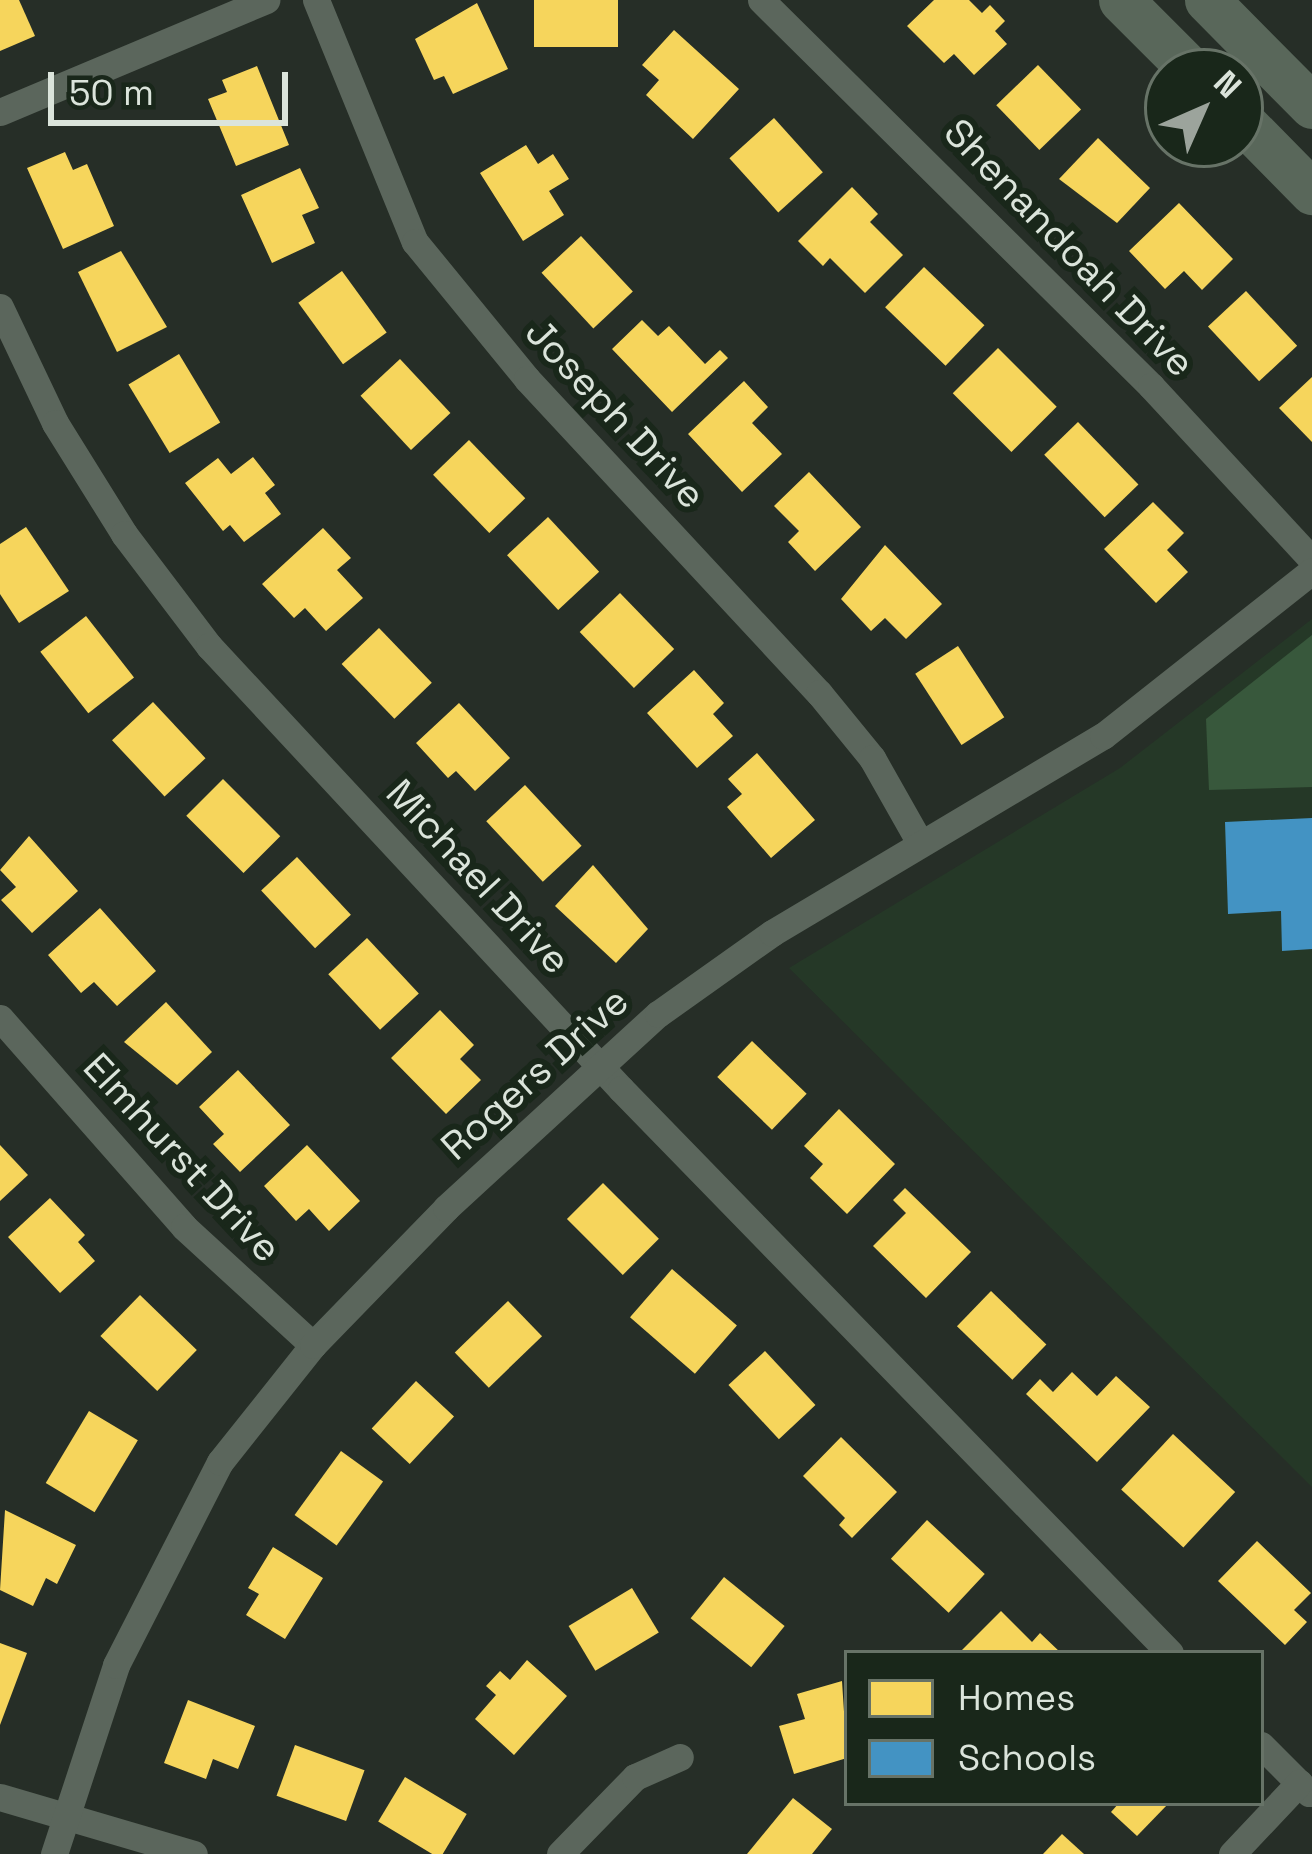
<!DOCTYPE html>
<style>
body{margin:0}
#map{position:relative;width:1312px;height:1854px;overflow:hidden;background:#262e27;font-family:"Space Grotesk",sans-serif}
div>[style]{position:absolute}
.built>*{inset:0;background:#253827}
.green>*{inset:0;background:#38583c}
.homes>*{inset:0;background:#f6d55c;transform-origin:0 0}
.schools>*{inset:0;background:#4393c3}
.street>*{height:27px;margin:-13.5px;padding:0 13.5px;transform-origin:13.5px;border-radius:13.5px;background:#5b665c}
.primary>*{height:45px;margin:-22.5px;padding:0 22.5px;transform-origin:22.5px;border-radius:22.5px;background:#59675a}
span{translate:-50% -50%;white-space:nowrap;text-align:center;line-height:1.15;-webkit-text-stroke:12px #19271a;paint-order:stroke}
.street-label{font-size:39px;color:#dbe4db}
.legend{position:absolute;left:844px;top:1650px;width:420px;height:156px;box-sizing:border-box;background:#19271a;border:3px solid #677367;margin:0;padding:15px 21px;list-style:none;font-size:36px;color:#dbe4db}
.legend li{display:flex;align-items:center;gap:24px;height:60px}
.legend b{width:60px;border:3px solid #677367}
.north{position:absolute;left:1144px;top:48px;width:120px;height:120px;box-sizing:border-box;background:#19271a;border:3px solid #677367;border-radius:50%;rotate:45deg;font-size:33px;font-weight:700;line-height:48px;text-align:center;color:#dbe4db}
.north::after{content:'';display:block;margin:auto;width:42px;height:54px;background:#9ca49c;clip-path:polygon(50% 0,100% 100%,50% 72%,0 100%)}
.scale{position:absolute;left:48px;top:72px;width:240px;height:54px;box-sizing:border-box;border:6px solid #dbe4db;border-top:0;padding-left:15px;font-size:36px;line-height:42px;white-space:nowrap;color:#dbe4db;-webkit-text-stroke:9px #19271a;paint-order:stroke}
</style>
<div id="map">
<div class="built">
<i style="clip-path:polygon(1312px 619px,1312px 1487px,789px 968px,1120px 768px)"></i>
</div>
<div class="green">
<i style="clip-path:polygon(1312px 635px,1312px 787px,1209px 790px,1206px 719px)"></i>
</div>
<div class="homes">
<i style="clip-path:polygon(0 0,19px 0,35px 36px,0 51px)"></i>
<i style="left:534px;top:0;width:84px;height:47px"></i>
<i style="clip-path:polygon(934px 0,969px 0,982px 13px,990px 5px,1005px 21px,995px 31px,1007px 44px,974px 75px,954px 54px,944px 63px,907px 26px)"></i>
<i style="clip-path:polygon(477px 3px,508px 69px,453px 94px,444px 76px,434px 80px,415px 39px)"></i>
<i style="clip-path:polygon(674px 30px,739px 89px,693px 139px,646px 95px,659px 80px,642px 65px)"></i>
<i style="left:1038px;top:65px;width:62px;height:58px;rotate:46deg"></i>
<i style="clip-path:polygon(257px 66px,289px 145px,236px 166px,208px 99px,227px 92px,222px 80px)"></i>
<i style="left:774px;top:118px;width:73px;height:60px;rotate:48deg"></i>
<i style="clip-path:polygon(1098px 138px,1150px 188px,1117px 223px,1059px 179px)"></i>
<i style="clip-path:polygon(526px 145px,538px 164px,553px 154px,569px 179px,549px 191px,564px 215px,523px 241px,480px 173px)"></i>
<i style="clip-path:polygon(65px 152px,73px 170px,87px 164px,114px 226px,63px 249px,27px 168px)"></i>
<i style="clip-path:polygon(300px 168px,319px 208px,302px 215px,315px 243px,272px 263px,241px 195px)"></i>
<i style="clip-path:polygon(852px 187px,878px 214px,870px 222px,903px 255px,865px 293px,830px 258px,823px 266px,798px 241px)"></i>
<i style="clip-path:polygon(1179px 203px,1233px 259px,1202px 290px,1184px 271px,1165px 289px,1129px 251px)"></i>
<i style="left:581px;top:236px;width:76px;height:54px;rotate:47deg"></i>
<i style="clip-path:polygon(121px 251px,167px 327px,117px 352px,78px 272px)"></i>
<i style="left:924px;top:267px;width:84px;height:56px;rotate:44deg"></i>
<i style="left:342px;top:271px;width:76px;height:54px;rotate:54deg"></i>
<i style="left:1246px;top:291px;width:75px;height:52px;rotate:47deg"></i>
<i style="clip-path:polygon(642px 320px,658px 336px,669px 326px,705px 364px,720px 350px,728px 358px,672px 412px,612px 349px)"></i>
<i style="left:998px;top:348px;width:83px;height:64px;rotate:45deg"></i>
<i style="left:179px;top:354px;width:80px;height:59px;rotate:59deg"></i>
<i style="left:400px;top:359px;width:74px;height:54px;rotate:47deg"></i>
<i style="clip-path:polygon(1312px 377px,1312px 442px,1279px 408px)"></i>
<i style="clip-path:polygon(744px 381px,768px 407px,752px 423px,782px 454px,742px 492px,688px 434px)"></i>
<i style="left:1078px;top:422px;width:87px;height:47px;rotate:46deg"></i>
<i style="left:469px;top:440px;width:81px;height:50px;rotate:46deg"></i>
<i style="clip-path:polygon(253px 457px,275px 485px,265px 493px,281px 514px,244px 542px,230px 525px,223px 531px,185px 483px,218px 458px,231px 474px)"></i>
<i style="clip-path:polygon(809px 472px,861px 527px,815px 571px,788px 542px,799px 531px,774px 506px)"></i>
<i style="clip-path:polygon(1153px 502px,1184px 533px,1167px 550px,1188px 572px,1156px 603px,1104px 549px)"></i>
<i style="left:548px;top:517px;width:75px;height:56px;rotate:47deg"></i>
<i style="clip-path:polygon(26px 527px,69px 591px,19px 623px,0 594px,0 544px)"></i>
<i style="clip-path:polygon(323px 528px,351px 558px,337px 570px,363px 598px,326px 631px,305px 608px,294px 618px,262px 584px)"></i>
<i style="clip-path:polygon(885px 545px,942px 604px,906px 639px,885px 618px,871px 631px,841px 599px)"></i>
<i style="left:620px;top:593px;width:78px;height:56px;rotate:46deg"></i>
<i style="left:86px;top:616px;width:78px;height:58px;rotate:52deg"></i>
<i style="left:379px;top:628px;width:76px;height:52px;rotate:46deg"></i>
<i style="left:958px;top:646px;width:85px;height:51px;rotate:57deg"></i>
<i style="clip-path:polygon(694px 670px,724px 703px,713px 714px,733px 736px,697px 768px,647px 713px)"></i>
<i style="left:153px;top:702px;width:77px;height:56px;rotate:47deg"></i>
<i style="clip-path:polygon(459px 703px,510px 758px,475px 791px,456px 771px,448px 778px,416px 743px)"></i>
<i style="clip-path:polygon(757px 753px,815px 820px,771px 858px,727px 807px,742px 794px,728px 779px)"></i>
<i style="left:223px;top:779px;width:81px;height:52px;rotate:45deg"></i>
<i style="left:525px;top:785px;width:83px;height:53px;rotate:47deg"></i>
<i style="clip-path:polygon(29px 836px,78px 891px,32px 933px,1px 900px,16px 887px,0 870px)"></i>
<i style="left:297px;top:857px;width:79px;height:49px;rotate:47deg"></i>
<i style="clip-path:polygon(593px 865px,648px 929px,616px 963px,555px 906px)"></i>
<i style="clip-path:polygon(100px 908px,156px 971px,117px 1006px,94px 982px,81px 993px,48px 955px)"></i>
<i style="left:367px;top:938px;width:76px;height:53px;rotate:47deg"></i>
<i style="clip-path:polygon(166px 1002px,212px 1052px,177px 1085px,124px 1042px)"></i>
<i style="clip-path:polygon(440px 1010px,474px 1045px,460px 1059px,481px 1080px,446px 1114px,391px 1058px)"></i>
<i style="left:752px;top:1041px;width:76px;height:50px;rotate:44deg"></i>
<i style="clip-path:polygon(238px 1070px,290px 1125px,240px 1172px,213px 1144px,224px 1134px,199px 1107px)"></i>
<i style="clip-path:polygon(839px 1109px,895px 1164px,847px 1214px,810px 1178px,823px 1164px,804px 1146px)"></i>
<i style="clip-path:polygon(0 1145px,28px 1175px,0 1201px)"></i>
<i style="clip-path:polygon(307px 1145px,360px 1201px,329px 1231px,309px 1209px,296px 1221px,264px 1186px)"></i>
<i style="left:603px;top:1183px;width:79px;height:51px;rotate:45deg"></i>
<i style="clip-path:polygon(905px 1188px,971px 1252px,926px 1298px,873px 1246px,906px 1213px,893px 1200px)"></i>
<i style="clip-path:polygon(50px 1198px,85px 1235px,78px 1242px,95px 1261px,60px 1293px,8px 1237px)"></i>
<i style="left:672px;top:1269px;width:86px;height:64px;rotate:41deg"></i>
<i style="left:991px;top:1291px;width:77px;height:49px;rotate:44deg"></i>
<i style="left:140px;top:1295px;width:79px;height:57px;rotate:44deg"></i>
<i style="left:508px;top:1301px;width:49px;height:74px;rotate:46deg"></i>
<i style="left:765px;top:1351px;width:74px;height:50px;rotate:47deg"></i>
<i style="clip-path:polygon(1072px 1372px,1097px 1396px,1116px 1376px,1150px 1407px,1097px 1462px,1026px 1394px,1040px 1379px,1053px 1392px)"></i>
<i style="left:416px;top:1381px;width:52px;height:65px;rotate:43deg"></i>
<i style="left:89px;top:1411px;width:57px;height:84px;rotate:31deg"></i>
<i style="left:1173px;top:1434px;width:85px;height:76px;rotate:43deg"></i>
<i style="clip-path:polygon(841px 1437px,897px 1492px,852px 1538px,839px 1525px,845px 1518px,803px 1476px)"></i>
<i style="left:341px;top:1451px;width:52px;height:79px;rotate:36deg"></i>
<i style="clip-path:polygon(5px 1510px,76px 1545px,57px 1584px,46px 1578px,33px 1606px,0 1590px)"></i>
<i style="left:927px;top:1520px;width:79px;height:53px;rotate:43deg"></i>
<i style="clip-path:polygon(1257px 1541px,1311px 1593px,1294px 1610px,1307px 1622px,1285px 1645px,1218px 1581px)"></i>
<i style="clip-path:polygon(273px 1547px,323px 1578px,285px 1639px,246px 1615px,259px 1594px,248px 1588px)"></i>
<i style="left:724px;top:1577px;width:78px;height:53px;rotate:39deg"></i>
<i style="left:632px;top:1588px;width:52px;height:74px;rotate:59deg"></i>
<i style="clip-path:polygon(1001px 1611px,1032px 1642px,1040px 1633px,1061px 1653px,959px 1653px)"></i>
<i style="clip-path:polygon(0 1643px,27px 1653px,0 1725px)"></i>
<i style="clip-path:polygon(527px 1660px,567px 1696px,514px 1755px,475px 1719px,496px 1695px,486px 1686px,500px 1671px,510px 1680px)"></i>
<i style="clip-path:polygon(842px 1681px,847px 1758px,794px 1774px,779px 1726px,805px 1719px,797px 1694px)"></i>
<i style="clip-path:polygon(188px 1700px,255px 1726px,238px 1769px,213px 1759px,206px 1779px,164px 1763px)"></i>
<i style="left:295px;top:1745px;width:74px;height:54px;rotate:20deg"></i>
<i style="left:405px;top:1777px;width:72px;height:52px;rotate:31deg"></i>
<i style="clip-path:polygon(793px 1798px,832px 1829px,812px 1854px,747px 1854px)"></i>
<i style="clip-path:polygon(1119px 1803px,1169px 1803px,1137px 1836px,1111px 1812px)"></i>
<i style="clip-path:polygon(1062px 1834px,1084px 1854px,1043px 1854px)"></i>
</div>
<div class="schools">
<i style="clip-path:polygon(1312px 818px,1312px 949px,1282px 951px,1281px 911px,1228px 914px,1225px 822px)"></i>
</div>
<div class="street">
<i style="left:316px;top:0;width:261px;rotate:67.8deg"></i>
<i style="left:415px;top:242px;width:177px;rotate:50.7deg"></i>
<i style="left:527px;top:379px;width:429px;rotate:47.1deg"></i>
<i style="left:819px;top:693px;width:84px;rotate:50.8deg"></i>
<i style="left:872px;top:758px;width:98px;rotate:60.5deg"></i>
<i style="left:761px;top:0;width:549px;rotate:44.7deg"></i>
<i style="left:1151px;top:386px;width:237px;rotate:47.2deg"></i>
<i style="left:0;top:112px;width:289px;rotate:-22.8deg"></i>
<i style="left:0;top:307px;width:128px;rotate:64.6deg"></i>
<i style="left:55px;top:423px;width:131px;rotate:58.1deg"></i>
<i style="left:124px;top:534px;width:141px;rotate:52.8deg"></i>
<i style="left:209px;top:646px;width:605px;rotate:47.08deg"></i>
<i style="left:621px;top:1089px;width:787px;rotate:45.77deg"></i>
<i style="left:0;top:1018px;width:278px;rotate:48.6deg"></i>
<i style="left:184px;top:1227px;width:175px;rotate:42.5deg"></i>
<i style="left:1261px;top:1745px;width:68px;rotate:45deg"></i>
<i style="left:0;top:1797px;width:202px;rotate:16.4deg"></i>
<i style="left:54px;top:1854px;width:199px;rotate:-71.8deg"></i>
<i style="left:116px;top:1665px;width:228px;rotate:-62.9deg"></i>
<i style="left:220px;top:1462px;width:149px;rotate:-51.5deg"></i>
<i style="left:313px;top:1345px;width:191px;rotate:-45.8deg"></i>
<i style="left:446px;top:1208px;width:287px;rotate:-42.5deg"></i>
<i style="left:658px;top:1014px;width:140px;rotate:-35.4deg"></i>
<i style="left:772px;top:933px;width:385px;rotate:-30.8deg"></i>
<i style="left:1103px;top:736px;width:266px;rotate:-38.3deg"></i>
<i style="left:560px;top:1854px;width:107px;rotate:-45.8deg"></i>
<i style="left:635px;top:1777px;width:49px;rotate:-24deg"></i>
<i style="left:1232px;top:1854px;width:98px;rotate:-46.7deg"></i>
</div>
<div class="primary">
<i style="left:1121px;top:0;width:102px;rotate:45deg"></i>
<i style="left:1207px;top:0;width:149px;rotate:45.3deg"></i>
<i style="left:1240px;top:119px;width:103px;rotate:45.4deg"></i>
</div>
<div class="street-label">
<span style="left:1069px;top:248px;rotate:46deg">Shenandoah Drive</span>
<span style="left:615px;top:414px;rotate:47deg">Joseph Drive</span>
<span style="left:478px;top:877px;rotate:47deg">Michael Drive</span>
<span style="left:535px;top:1074px;rotate:-42deg">Rogers Drive</span>
<span style="left:182px;top:1158px;rotate:47deg">Elmhurst Drive</span>
</div>
<ul class="legend">
<li><b style="height:33px;background:#f6d55c"></b>Homes</li>
<li><b style="height:33px;background:#4393c3"></b>Schools</li>
</ul>
<div class="north">N</div>
<div class="scale">50 m</div>
</div>
